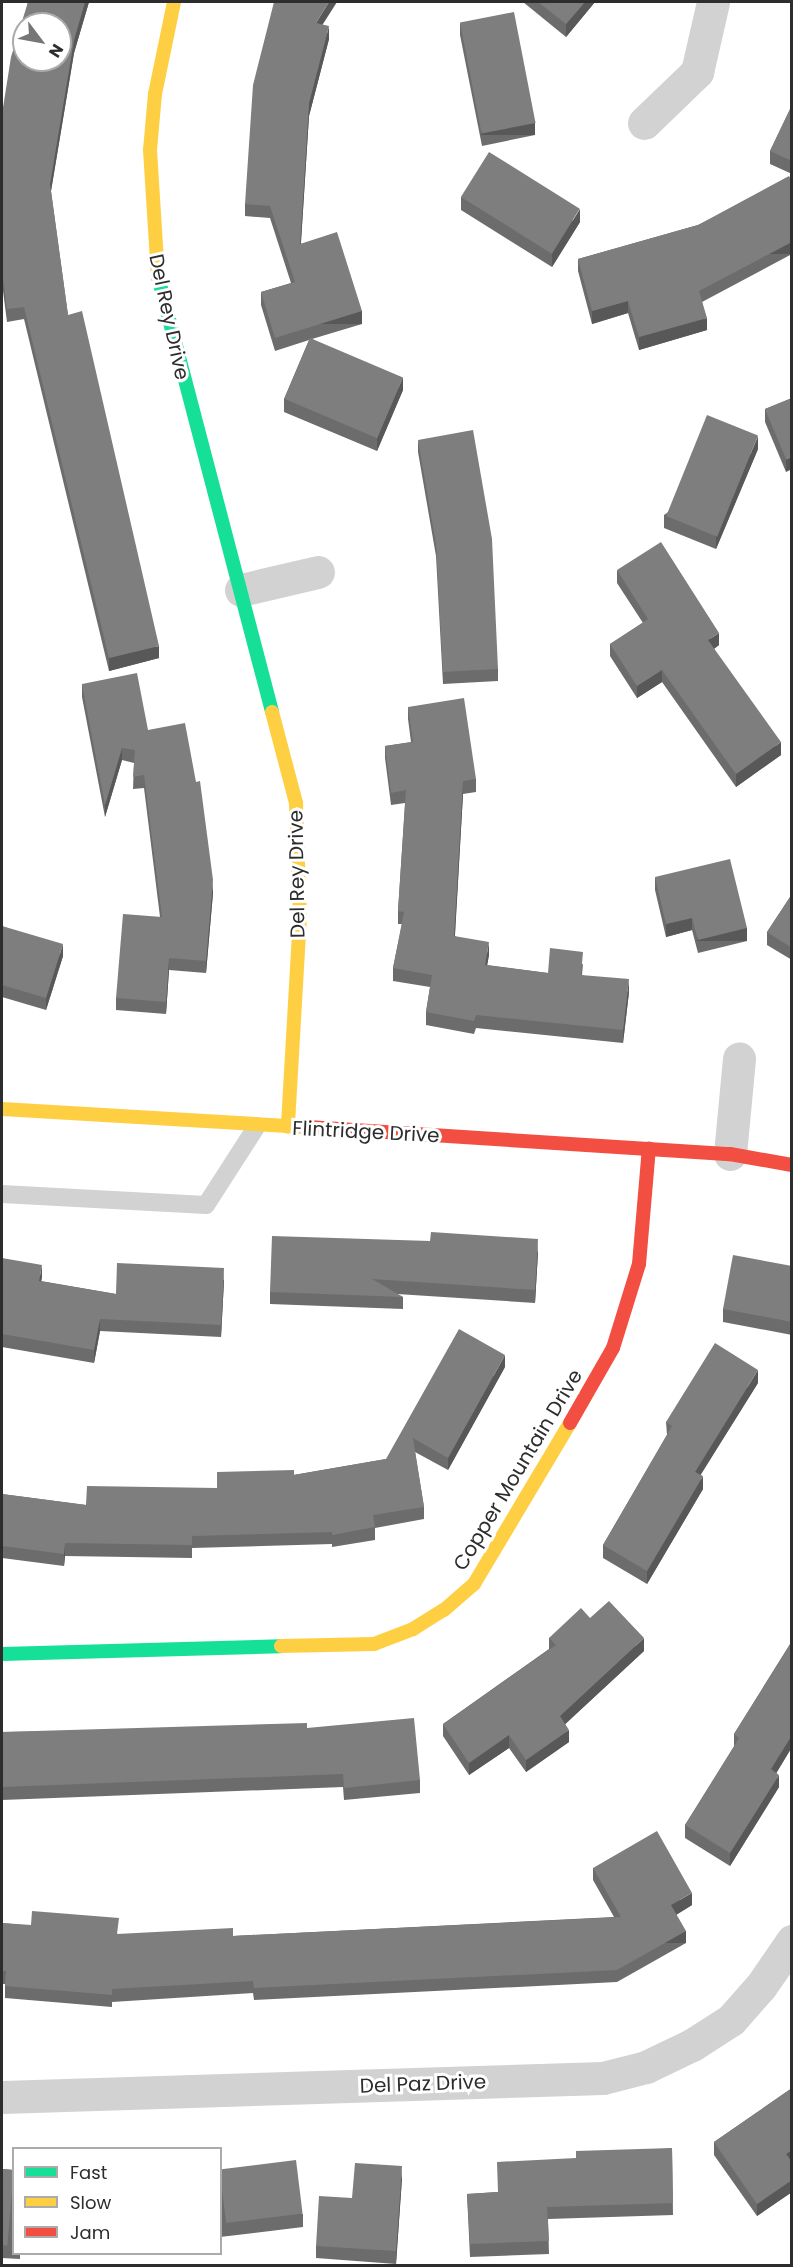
<!DOCTYPE html>
<style>
body{margin:0}
#map{position:relative;width:793px;height:2267px;overflow:hidden;background:#fff;font-family:Poppins,sans-serif}
div>[style]{position:absolute}
.lane>*{height:18px;margin:-9px;padding:0 9px;transform-origin:9px;border-radius:9px;background:#d2d2d2}
.street>*{height:33px;margin:-16.5px;padding:0 16.5px;transform-origin:16.5px;border-radius:16.5px;background:#d2d2d2}
.fast>*{height:14px;margin:-7px;padding:0 7px;transform-origin:7px;border-radius:7px;background:#16e098}
.slow>*{height:14px;margin:-7px;padding:0 7px;transform-origin:7px;border-radius:7px;background:#ffcf43}
.jam>*{height:14px;margin:-7px;padding:0 7px;transform-origin:7px;border-radius:7px;background:#f24e42}
.wall>*{inset:0;background:#6c6c6c}
.shaded-wall>*{inset:0;background:#585858;transform-origin:0 0}
.building>*{inset:0;background:#7e7e7e;transform-origin:0 0}
span{translate:-50% -50%;white-space:nowrap;text-align:center;line-height:1.15;-webkit-text-stroke:6px #fff;paint-order:stroke}
.street-label{font-size:20px;color:#2d2d2d}
.frame{position:absolute;inset:0;border:3px solid #2d2d2d;pointer-events:none}
.legend{position:absolute;left:12px;top:2147px;width:210px;height:108px;box-sizing:border-box;background:#fff;border:2px solid #ababab;margin:0;padding:8px 10px;list-style:none;font-size:18px;color:#2d2d2d}
.legend li{display:flex;align-items:center;gap:12px;height:30px}
.legend b{width:30px;border:2px solid #ababab}
.north{position:absolute;left:12px;top:12px;width:60px;height:60px;box-sizing:border-box;background:#fff;border:2px solid #ababab;border-radius:50%;rotate:122deg;font-size:16px;font-weight:700;line-height:24px;text-align:center;color:#2d2d2d}
.north::after{content:'';display:block;margin:auto;width:21px;height:27px;background:#767676;clip-path:polygon(50% 0,100% 100%,50% 72%,0 100%)}
</style>
<div id="map">
<div class="lane">
<i style="left:2px;top:1194px;width:204px;rotate:3.1deg"></i>
<i style="left:206px;top:1205px;width:94px;rotate:-57.2deg"></i>
</div>
<div class="street">
<i style="left:644px;top:123px;width:74px;rotate:-43.9deg"></i>
<i style="left:697px;top:72px;width:72px;rotate:-77.1deg"></i>
<i style="left:241px;top:590px;width:79px;rotate:-13.2deg"></i>
<i style="left:730px;top:1154px;width:96px;rotate:-84.6deg"></i>
<i style="left:2px;top:2097px;width:601px;rotate:-1.81deg"></i>
<i style="left:603px;top:2078px;width:44px;rotate:-14.3deg"></i>
<i style="left:646px;top:2067px;width:51px;rotate:-25.6deg"></i>
<i style="left:692px;top:2045px;width:46px;rotate:-32.7deg"></i>
<i style="left:731px;top:2020px;width:45px;rotate:-48.6deg"></i>
<i style="left:761px;top:1986px;width:55px;rotate:-55.4deg"></i>
</div>
<div class="fast">
<i style="left:158px;top:277px;width:450px;rotate:75.3deg"></i>
<i style="left:2px;top:1654px;width:279px;rotate:-1.6deg"></i>
</div>
<div class="slow">
<i style="left:158px;top:277px;width:127px;rotate:-93.6deg"></i>
<i style="left:150px;top:150px;width:56px;rotate:-84.9deg"></i>
<i style="left:155px;top:94px;width:94px;rotate:-78.3deg"></i>
<i style="left:272px;top:712px;width:94px;rotate:75.2deg"></i>
<i style="left:296px;top:803px;width:113px;rotate:88deg"></i>
<i style="left:300px;top:916px;width:211px;rotate:93.3deg"></i>
<i style="left:2px;top:1109px;width:307px;rotate:3.4deg"></i>
<i style="left:281px;top:1646px;width:93px;rotate:-1.2deg"></i>
<i style="left:374px;top:1644px;width:42px;rotate:-21deg"></i>
<i style="left:413px;top:1629px;width:36px;rotate:-32deg"></i>
<i style="left:444px;top:1610px;width:40px;rotate:-41deg"></i>
<i style="left:474px;top:1584px;width:187px;rotate:-59.2deg"></i>
</div>
<div class="jam">
<i style="left:308px;top:1127px;width:423px;rotate:3.7deg"></i>
<i style="left:730px;top:1154px;width:63px;rotate:10.1deg"></i>
<i style="left:570px;top:1423px;width:86px;rotate:-60.2deg"></i>
<i style="left:613px;top:1348px;width:88px;rotate:-72.8deg"></i>
<i style="left:639px;top:1264px;width:116px;rotate:-85.1deg"></i>
</div>
<div class="wall">
<i style="clip-path:polygon(28px 2px,89px 2px,74px 53px,51px 191px,68px 315px,159px 658px,109px 671px,24px 319px,7px 322px,2px 283px,2px 114px)"></i>
<i style="clip-path:polygon(523px 2px,595px 2px,566px 37px)"></i>
<i style="clip-path:polygon(460px 23px,535px 135px,482px 146px,460px 35px)"></i>
<i style="clip-path:polygon(323px 25px,329px 39px,309px 116px,301px 243px,362px 324px,312px 339px,403px 390px,377px 451px,284px 412px,284px 399px,309px 340px,275px 351px,261px 305px,261px 292px,291px 283px,270px 218px,245px 216px,245px 204px)"></i>
<i style="clip-path:polygon(792px 105px,792px 174px,770px 164px,770px 151px)"></i>
<i style="clip-path:polygon(792px 181px,792px 254px,702px 302px,707px 330px,639px 350px,628px 313px,592px 324px,578px 271px,578px 259px,698px 225px)"></i>
<i style="clip-path:polygon(461px 197px,580px 222px,552px 267px,461px 210px)"></i>
<i style="clip-path:polygon(792px 398px,786px 472px,765px 422px,765px 409px)"></i>
<i style="clip-path:polygon(418px 440px,498px 669px,498px 681px,443px 684px,436px 556px,418px 452px)"></i>
<i style="clip-path:polygon(758px 449px,716px 549px,664px 528px,664px 515px)"></i>
<i style="clip-path:polygon(617px 570px,719px 645px,714px 649px,781px 755px,736px 787px,662px 682px,637px 698px,610px 656px,610px 644px,643px 623px,617px 583px)"></i>
<i style="clip-path:polygon(82px 684px,148px 730px,213px 893px,206px 973px,169px 970px,166px 1014px,116px 1010px,116px 998px,160px 917px,144px 788px,133px 789px,134px 763px,122px 760px,105px 817px,82px 697px)"></i>
<i style="clip-path:polygon(408px 707px,476px 779px,476px 792px,463px 794px,455px 936px,489px 955px,487px 965px,548px 973px,583px 964px,582px 975px,629px 992px,623px 1043px,476px 1028px,474px 1034px,426px 1025px,426px 1012px,430px 987px,393px 981px,393px 968px,402px 924px,398px 924px,398px 911px,405px 803px,391px 805px,385px 758px,385px 746px,411px 742px,408px 719px)"></i>
<i style="clip-path:polygon(655px 877px,747px 941px,698px 953px,692px 930px,666px 937px,655px 890px)"></i>
<i style="clip-path:polygon(792px 894px,792px 960px,767px 945px,767px 932px)"></i>
<i style="clip-path:polygon(2px 926px,63px 956px,46px 1010px,2px 997px)"></i>
<i style="clip-path:polygon(538px 1252px,535px 1303px,397px 1294px,403px 1297px,403px 1309px,270px 1304px,270px 1292px)"></i>
<i style="clip-path:polygon(2px 1258px,42px 1277px,41px 1281px,116px 1294px,224px 1280px,221px 1337px,100px 1331px,94px 1363px,2px 1347px)"></i>
<i style="clip-path:polygon(792px 1266px,792px 1335px,723px 1322px,723px 1309px)"></i>
<i style="clip-path:polygon(505px 1367px,448px 1470px,415px 1452px,424px 1507px,424px 1519px,375px 1528px,375px 1540px,332px 1547px,332px 1544px,192px 1548px,192px 1558px,65px 1556px,64px 1566px,2px 1558px,2px 1494px,86px 1505px,217px 1488px,386px 1459px)"></i>
<i style="clip-path:polygon(758px 1383px,700px 1475px,703px 1489px,647px 1584px,603px 1558px,603px 1545px,667px 1435px,666px 1422px)"></i>
<i style="clip-path:polygon(590px 1618px,644px 1651px,565px 1724px,569px 1742px,526px 1772px,509px 1748px,469px 1775px,443px 1736px,443px 1724px,549px 1649px,549px 1638px)"></i>
<i style="clip-path:polygon(792px 1641px,792px 1747px,776px 1773px,779px 1787px,730px 1866px,685px 1838px,685px 1825px,734px 1747px,734px 1734px)"></i>
<i style="clip-path:polygon(307px 1728px,420px 1780px,420px 1793px,344px 1800px,343px 1787px,2px 1800px,2px 1732px)"></i>
<i style="clip-path:polygon(593px 1868px,692px 1905px,676px 1915px,686px 1943px,617px 1982px,254px 2000px,253px 1993px,112px 2002px,112px 2007px,5px 1998px,5px 1984px,2px 1984px,2px 1923px,119px 1934px,233px 1936px,614px 1917px,593px 1880px)"></i>
<i style="clip-path:polygon(792px 2088px,792px 2192px,757px 2216px,714px 2155px,714px 2142px)"></i>
<i style="clip-path:polygon(672px 2148px,673px 2215px,548px 2219px,549px 2254px,470px 2257px,467px 2194px,498px 2192px,576px 2158px)"></i>
<i style="clip-path:polygon(2px 2169px,14px 2170px,14px 2253px,20px 2253px,20px 2259px,2px 2258px)"></i>
<i style="clip-path:polygon(220px 2169px,303px 2214px,303px 2227px,220px 2237px)"></i>
<i style="clip-path:polygon(402px 2178px,396px 2264px,316px 2258px,316px 2246px,352px 2198px)"></i>
</div>
<div class="shaded-wall">
<i style="clip-path:polygon(85px 2px,89px 2px,74px 53px,50px 197px,50px 184px,74px 40px)"></i>
<i style="clip-path:polygon(329px 2px,337px 2px,316px 35px,316px 23px)"></i>
<i style="clip-path:polygon(585px 2px,595px 2px,566px 37px,566px 24px)"></i>
<i style="clip-path:polygon(329px 26px,329px 39px,309px 116px,300px 256px,300px 244px,309px 103px)"></i>
<i style="left:535px;top:123px;width:12px;height:54px;rotate:90deg"></i>
<i style="clip-path:polygon(580px 209px,580px 222px,552px 267px,552px 254px)"></i>
<i style="left:792px;top:242px;width:12px;height:105px;rotate:90deg"></i>
<i style="clip-path:polygon(628px 301px,628px 313px,592px 324px,592px 311px)"></i>
<i style="left:362px;top:311px;width:13px;height:91px;rotate:90deg"></i>
<i style="clip-path:polygon(707px 318px,707px 330px,639px 350px,639px 337px)"></i>
<i style="clip-path:polygon(403px 377px,403px 390px,377px 451px,377px 438px)"></i>
<i style="clip-path:polygon(758px 436px,758px 449px,716px 549px,716px 537px)"></i>
<i style="clip-path:polygon(792px 457px,792px 469px,786px 472px,786px 459px)"></i>
<i style="clip-path:polygon(719px 633px,719px 645px,708px 653px,708px 640px)"></i>
<i style="clip-path:polygon(159px 646px,159px 658px,109px 671px,109px 658px)"></i>
<i style="clip-path:polygon(662px 670px,662px 682px,637px 698px,637px 686px)"></i>
<i style="clip-path:polygon(781px 742px,781px 755px,736px 787px,736px 774px)"></i>
<i style="clip-path:polygon(122px 748px,122px 760px,105px 817px,105px 805px)"></i>
<i style="clip-path:polygon(463px 781px,463px 794px,454px 949px,454px 936px)"></i>
<i style="clip-path:polygon(213px 880px,213px 893px,206px 973px,206px 961px)"></i>
<i style="clip-path:polygon(692px 918px,692px 930px,666px 937px,666px 924px)"></i>
<i style="left:747px;top:928px;width:13px;height:50px;rotate:90deg"></i>
<i style="clip-path:polygon(489px 942px,489px 955px,485px 977px,485px 965px)"></i>
<i style="clip-path:polygon(63px 944px,63px 956px,46px 1010px,46px 998px)"></i>
<i style="clip-path:polygon(169px 958px,169px 970px,166px 1014px,166px 1002px)"></i>
<i style="clip-path:polygon(629px 979px,629px 992px,623px 1043px,623px 1030px)"></i>
<i style="clip-path:polygon(538px 1239px,538px 1252px,535px 1303px,535px 1290px)"></i>
<i style="clip-path:polygon(42px 1265px,42px 1277px,39px 1293px,39px 1281px)"></i>
<i style="clip-path:polygon(224px 1268px,224px 1280px,221px 1337px,221px 1325px)"></i>
<i style="clip-path:polygon(100px 1319px,100px 1331px,94px 1363px,94px 1350px)"></i>
<i style="clip-path:polygon(505px 1355px,505px 1367px,448px 1470px,448px 1458px)"></i>
<i style="clip-path:polygon(758px 1370px,758px 1383px,695px 1484px,695px 1472px)"></i>
<i style="clip-path:polygon(703px 1476px,703px 1489px,647px 1584px,647px 1571px)"></i>
<i style="clip-path:polygon(65px 1543px,65px 1556px,64px 1566px,64px 1554px)"></i>
<i style="clip-path:polygon(644px 1638px,644px 1651px,560px 1729px,560px 1716px)"></i>
<i style="clip-path:polygon(569px 1730px,569px 1742px,526px 1772px,526px 1760px)"></i>
<i style="clip-path:polygon(509px 1735px,509px 1748px,469px 1775px,469px 1763px)"></i>
<i style="clip-path:polygon(792px 1735px,792px 1747px,771px 1782px,771px 1769px)"></i>
<i style="clip-path:polygon(779px 1775px,779px 1787px,730px 1866px,730px 1853px)"></i>
<i style="clip-path:polygon(692px 1893px,692px 1905px,671px 1918px,671px 1905px)"></i>
<i style="left:686px;top:1931px;width:12px;height:79px;rotate:90deg"></i>
<i style="clip-path:polygon(792px 2150px,792px 2163px,786px 2154px)"></i>
<i style="clip-path:polygon(402px 2166px,402px 2178px,396px 2264px,396px 2251px)"></i>
<i style="clip-path:polygon(792px 2180px,792px 2192px,757px 2216px,757px 2204px)"></i>
</div>
<div class="building">
<i style="clip-path:polygon(evenodd,28px 2px,85px 2px,74px 40px,50px 184px,68px 315px,82px 311px,159px 646px,109px 658px,24px 307px,7px 309px,2px 271px,2px 114px,11px 57px,28px 2px,24px 24px,60px 24px,60px 60px,24px 60px,24px 24px)"></i>
<i style="clip-path:polygon(274px 2px,329px 2px,316px 23px,329px 26px,309px 103px,300px 244px,337px 232px,362px 311px,275px 338px,261px 292px,295px 282px,270px 206px,245px 204px,253px 85px)"></i>
<i style="clip-path:polygon(538px 2px,585px 2px,566px 24px)"></i>
<i style="left:514px;top:12px;width:113px;height:55px;rotate:79deg"></i>
<i style="clip-path:polygon(792px 105px,792px 161px,770px 151px)"></i>
<i style="left:489px;top:152px;width:107px;height:53px;rotate:32deg"></i>
<i style="clip-path:polygon(789px 176px,792px 181px,792px 242px,699px 291px,707px 318px,639px 337px,628px 301px,592px 311px,578px 259px,698px 225px)"></i>
<i style="left:310px;top:338px;width:101px;height:66px;rotate:23deg"></i>
<i style="clip-path:polygon(792px 398px,792px 457px,786px 459px,765px 409px)"></i>
<i style="left:707px;top:415px;width:55px;height:109px;rotate:22deg"></i>
<i style="clip-path:polygon(473px 430px,492px 539px,498px 669px,443px 672px,436px 544px,418px 440px)"></i>
<i style="clip-path:polygon(661px 542px,719px 633px,708px 640px,781px 742px,736px 774px,662px 670px,637px 686px,610px 644px,648px 619px,617px 570px)"></i>
<i style="clip-path:polygon(137px 673px,148px 730px,185px 723px,196px 782px,200px 781px,213px 880px,206px 961px,169px 958px,166px 1002px,116px 998px,123px 914px,162px 917px,144px 775px,133px 777px,135px 750px,122px 748px,105px 805px,82px 684px)"></i>
<i style="clip-path:polygon(464px 698px,476px 779px,463px 781px,454px 936px,489px 942px,485px 965px,548px 973px,550px 948px,583px 952px,581px 975px,629px 979px,623px 1030px,476px 1015px,474px 1021px,426px 1012px,432px 975px,393px 968px,404px 912px,398px 911px,406px 790px,391px 793px,385px 746px,413px 742px,408px 707px)"></i>
<i style="clip-path:polygon(730px 859px,747px 928px,698px 940px,692px 918px,666px 924px,655px 877px)"></i>
<i style="clip-path:polygon(792px 894px,792px 948px,767px 932px)"></i>
<i style="clip-path:polygon(2px 926px,63px 944px,46px 998px,2px 985px)"></i>
<i style="clip-path:polygon(431px 1232px,538px 1239px,535px 1290px,372px 1279px,403px 1297px,270px 1292px,272px 1236px,430px 1241px)"></i>
<i style="clip-path:polygon(733px 1255px,792px 1266px,792px 1322px,723px 1309px)"></i>
<i style="clip-path:polygon(2px 1258px,42px 1265px,39px 1281px,116px 1294px,117px 1263px,224px 1268px,221px 1325px,100px 1319px,94px 1350px,2px 1334px)"></i>
<i style="clip-path:polygon(459px 1329px,505px 1355px,448px 1458px,413px 1438px,424px 1507px,373px 1515px,375px 1527px,332px 1535px,332px 1532px,192px 1536px,192px 1545px,65px 1543px,64px 1554px,2px 1546px,2px 1494px,86px 1505px,87px 1486px,217px 1488px,217px 1472px,294px 1470px,294px 1475px,386px 1459px)"></i>
<i style="clip-path:polygon(715px 1343px,758px 1370px,695px 1472px,703px 1476px,647px 1571px,603px 1545px,672px 1426px,666px 1422px)"></i>
<i style="clip-path:polygon(609px 1601px,644px 1638px,560px 1716px,569px 1730px,526px 1760px,509px 1735px,469px 1763px,443px 1724px,556px 1645px,549px 1638px,581px 1608px,590px 1618px)"></i>
<i style="clip-path:polygon(792px 1641px,792px 1735px,771px 1769px,779px 1775px,730px 1853px,685px 1825px,739px 1738px,734px 1734px)"></i>
<i style="clip-path:polygon(414px 1718px,420px 1780px,344px 1788px,343px 1774px,2px 1787px,2px 1732px,307px 1723px,307px 1728px)"></i>
<i style="clip-path:polygon(657px 1831px,692px 1893px,671px 1905px,686px 1931px,617px 1970px,254px 1988px,253px 1981px,112px 1989px,112px 1995px,5px 1986px,6px 1971px,2px 1971px,2px 1923px,31px 1925px,32px 1911px,119px 1918px,117px 1934px,233px 1928px,233px 1936px,621px 1917px,593px 1868px)"></i>
<i style="clip-path:polygon(792px 2088px,792px 2150px,786px 2154px,792px 2162px,792px 2180px,757px 2204px,714px 2142px)"></i>
<i style="clip-path:polygon(672px 2148px,673px 2203px,547px 2207px,549px 2241px,470px 2244px,467px 2194px,498px 2192px,497px 2162px,576px 2158px,576px 2151px)"></i>
<i style="left:296px;top:2160px;width:54px;height:77px;rotate:83deg"></i>
<i style="clip-path:polygon(355px 2163px,402px 2166px,396px 2251px,316px 2246px,319px 2196px,352px 2198px)"></i>
<i style="left:2px;top:2169px;width:12px;height:76px;rotate:5deg"></i>
</div>
<div class="street-label">
<span style="left:169px;top:317px;rotate:78deg">Del Rey Drive</span>
<span style="left:297px;top:874px;rotate:-91deg">Del Rey Drive</span>
<span style="left:366px;top:1132px;rotate:3deg">Flintridge Drive</span>
<span style="left:518px;top:1470px;rotate:-59deg">Copper Mountain Drive</span>
<span style="left:423px;top:2084px;rotate:-2deg">Del Paz Drive</span>
</div>
<div class="frame"></div>
<ul class="legend">
<li><b style="height:8px;background:#16e098"></b>Fast</li>
<li><b style="height:8px;background:#ffcf43"></b>Slow</li>
<li><b style="height:8px;background:#f24e42"></b>Jam</li>
</ul>
<div class="north">N</div>
</div>
